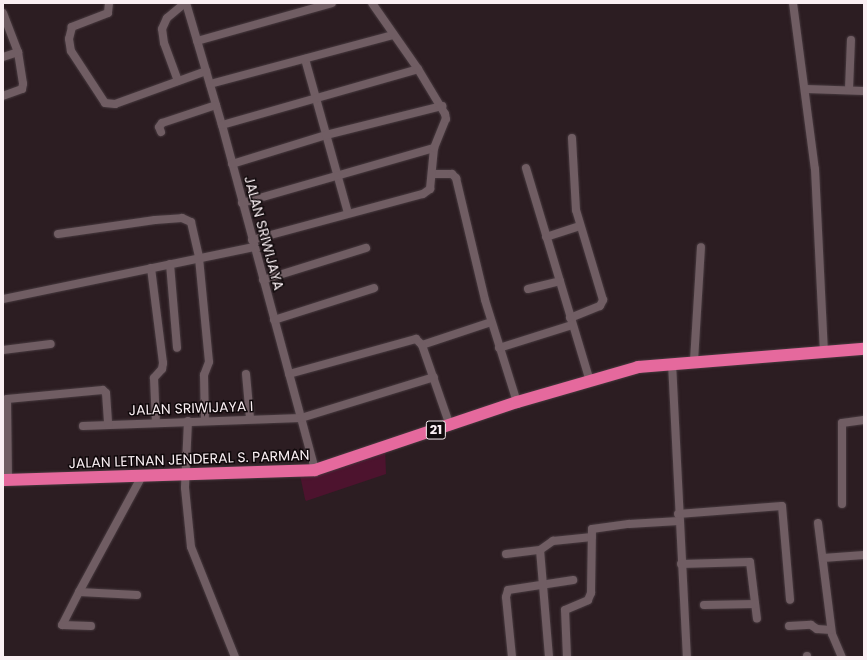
<!DOCTYPE html>
<style>
body{margin:0}
#map{position:relative;width:867px;height:660px;overflow:hidden;background:#2c1d22;font-family:Poppins,sans-serif}
div>[style]{position:absolute}
.green>*{inset:0;background:#4d132e}
.roads{filter:drop-shadow(0 0 1px #473a3f) drop-shadow(0 0 1px #473a3f)}
.minor>*{height:8px;margin:-4px;padding:0 4px;transform-origin:4px;border-radius:4px;background:#705d63}
.highway>*{height:12px;margin:-6px;padding:0 6px;transform-origin:6px;border-radius:6px;background:#e5699d}
span{translate:-50% -50%;white-space:nowrap;text-align:center;line-height:1.15;-webkit-text-stroke:3px #10090b;paint-order:stroke}
.shield-label span{padding:1px 3px;background:#10090b;border:1px solid;border-radius:3px;-webkit-text-stroke-width:0}
.shield-label{font-size:13px;color:#faeff3;font-weight:700}
.street-label{font-size:14px;color:#faeff3}
.frame{position:absolute;inset:0;border:4px solid #faeff3;pointer-events:none}
</style>
<div id="map">
<div class="green">
<i style="clip-path:polygon(385px 447px,386px 474px,306px 501px,305px 499px,299px 470px)"></i>
</div>
<div class="roads">
<div class="minor">
<i style="left:109px;top:3px;width:10px;rotate:96deg"></i>
<i style="left:108px;top:13px;width:39px;rotate:159deg"></i>
<i style="left:72px;top:27px;width:12px;rotate:104deg"></i>
<i style="left:69px;top:39px;width:12px;rotate:81deg"></i>
<i style="left:71px;top:51px;width:62px;rotate:56.8deg"></i>
<i style="left:105px;top:103px;width:10px;rotate:6deg"></i>
<i style="left:115px;top:104px;width:97px;rotate:-19.9deg"></i>
<i style="left:186px;top:3px;width:127px;rotate:73.6deg"></i>
<i style="left:222px;top:125px;width:357px;rotate:74.9deg"></i>
<i style="left:793px;top:3px;width:167px;rotate:82.5deg"></i>
<i style="left:815px;top:169px;width:182px;rotate:87.2deg"></i>
<i style="left:3px;top:13px;width:42px;rotate:69deg"></i>
<i style="left:18px;top:52px;width:32px;rotate:81deg"></i>
<i style="left:23px;top:84px;width:5px;rotate:101deg"></i>
<i style="left:22px;top:89px;width:20px;rotate:160deg"></i>
<i style="left:197px;top:41px;width:140px;rotate:-15.7deg"></i>
<i style="left:3px;top:57px;width:16px;rotate:-18deg"></i>
<i style="left:305px;top:59px;width:160px;rotate:74.4deg"></i>
<i style="left:178px;top:81px;width:40px;rotate:-110.2deg"></i>
<i style="left:164px;top:43px;width:14px;rotate:-98deg"></i>
<i style="left:162px;top:29px;width:12px;rotate:-66deg"></i>
<i style="left:167px;top:18px;width:23px;rotate:-40deg"></i>
<i style="left:210px;top:84px;width:189px;rotate:-15deg"></i>
<i style="left:806px;top:89px;width:58px;rotate:2deg"></i>
<i style="left:849px;top:89px;width:49px;rotate:-87.7deg"></i>
<i style="left:222px;top:125px;width:204px;rotate:-15.9deg"></i>
<i style="left:161px;top:132px;width:5px;rotate:-112deg"></i>
<i style="left:159px;top:127px;width:5px;rotate:-53deg"></i>
<i style="left:162px;top:123px;width:57px;rotate:-18.4deg"></i>
<i style="left:232px;top:164px;width:98px;rotate:-17.1deg"></i>
<i style="left:326px;top:135px;width:120px;rotate:-14deg"></i>
<i style="left:526px;top:168px;width:222px;rotate:73.3deg"></i>
<i style="left:432px;top:174px;width:20px"></i>
<i style="left:452px;top:174px;width:6px;rotate:45deg"></i>
<i style="left:456px;top:178px;width:125px;rotate:76.6deg"></i>
<i style="left:485px;top:300px;width:107px;rotate:72.6deg"></i>
<i style="left:242px;top:203px;width:200px;rotate:-16deg"></i>
<i style="left:58px;top:234px;width:98px;rotate:-8.2deg"></i>
<i style="left:155px;top:220px;width:27px;rotate:-4deg"></i>
<i style="left:182px;top:218px;width:10px;rotate:24deg"></i>
<i style="left:191px;top:222px;width:37px;rotate:77deg"></i>
<i style="left:199px;top:258px;width:104px;rotate:84.5deg"></i>
<i style="left:209px;top:362px;width:14px;rotate:111deg"></i>
<i style="left:204px;top:375px;width:46px;rotate:88.8deg"></i>
<i style="left:546px;top:237px;width:36px;rotate:-18deg"></i>
<i style="left:252px;top:240px;width:177px;rotate:-15.1deg"></i>
<i style="left:423px;top:194px;width:9px;rotate:-36deg"></i>
<i style="left:430px;top:189px;width:41px;rotate:-84.4deg"></i>
<i style="left:434px;top:148px;width:31px;rotate:-68deg"></i>
<i style="left:446px;top:119px;width:5px;rotate:-101deg"></i>
<i style="left:445px;top:114px;width:52px;rotate:-121deg"></i>
<i style="left:418px;top:69px;width:80px;rotate:-124.9deg"></i>
<i style="left:170px;top:264px;width:84px;rotate:85.2deg"></i>
<i style="left:151px;top:268px;width:96px;rotate:82.8deg"></i>
<i style="left:163px;top:363px;width:6px;rotate:99deg"></i>
<i style="left:162px;top:369px;width:12px;rotate:132deg"></i>
<i style="left:154px;top:378px;width:45px;rotate:87.5deg"></i>
<i style="left:263px;top:280px;width:108px;rotate:-17.3deg"></i>
<i style="left:528px;top:289px;width:33px;rotate:-14deg"></i>
<i style="left:3px;top:299px;width:256px;rotate:-11.7deg"></i>
<i style="left:570px;top:318px;width:32px;rotate:-22deg"></i>
<i style="left:600px;top:306px;width:7px;rotate:-63deg"></i>
<i style="left:603px;top:300px;width:94px;rotate:-106.7deg"></i>
<i style="left:576px;top:210px;width:72px;rotate:-93.2deg"></i>
<i style="left:274px;top:320px;width:105px;rotate:-17.7deg"></i>
<i style="left:422px;top:345px;width:73px;rotate:-18.4deg"></i>
<i style="left:499px;top:348px;width:77px;rotate:-17.5deg"></i>
<i style="left:3px;top:350px;width:48px;rotate:-7.1deg"></i>
<i style="left:694px;top:361px;width:114px;rotate:-86.5deg"></i>
<i style="left:672px;top:363px;width:294px;rotate:87.1deg"></i>
<i style="left:246px;top:374px;width:44px;rotate:84.8deg"></i>
<i style="left:289px;top:374px;width:132px;rotate:-15.4deg"></i>
<i style="left:416px;top:339px;width:8px;rotate:45deg"></i>
<i style="left:422px;top:345px;width:86px;rotate:70.9deg"></i>
<i style="left:188px;top:421px;width:67px;rotate:92.6deg"></i>
<i style="left:185px;top:488px;width:59px;rotate:84.2deg"></i>
<i style="left:191px;top:547px;width:118px;rotate:68.2deg"></i>
<i style="left:83px;top:426px;width:218px;rotate:-2.1deg"></i>
<i style="left:301px;top:418px;width:139px;rotate:-17.1deg"></i>
<i style="left:8px;top:479px;width:80px;rotate:-90.7deg"></i>
<i style="left:7px;top:399px;width:96px;rotate:-5.4deg"></i>
<i style="left:103px;top:390px;width:4px;rotate:45deg"></i>
<i style="left:106px;top:393px;width:32px;rotate:86deg"></i>
<i style="left:842px;top:504px;width:81px;rotate:-90deg"></i>
<i style="left:842px;top:423px;width:22px;rotate:-8deg"></i>
<i style="left:678px;top:514px;width:104px;rotate:-4.4deg"></i>
<i style="left:782px;top:506px;width:94px;rotate:85.1deg"></i>
<i style="left:818px;top:523px;width:112px;rotate:82.8deg"></i>
<i style="left:832px;top:634px;width:25px;rotate:67deg"></i>
<i style="left:506px;top:554px;width:34px;rotate:-7deg"></i>
<i style="left:823px;top:558px;width:41px;rotate:-4.2deg"></i>
<i style="left:681px;top:564px;width:69px;rotate:-1.7deg"></i>
<i style="left:750px;top:562px;width:57px;rotate:83deg"></i>
<i style="left:79px;top:592px;width:37px;rotate:117deg"></i>
<i style="left:62px;top:625px;width:29px;rotate:2deg"></i>
<i style="left:137px;top:595px;width:58px;rotate:-177deg"></i>
<i style="left:79px;top:592px;width:132px;rotate:-61.5deg"></i>
<i style="left:704px;top:605px;width:51px;rotate:-1.1deg"></i>
<i style="left:789px;top:626px;width:22px;rotate:-3deg"></i>
<i style="left:811px;top:625px;width:7px;rotate:34deg"></i>
<i style="left:817px;top:629px;width:14px;rotate:4deg"></i>
<i style="left:807px;top:656px;width:1px;rotate:90deg"></i>
<i style="left:512px;top:657px;width:60px;rotate:-95.7deg"></i>
<i style="left:506px;top:597px;width:7px;rotate:-74deg"></i>
<i style="left:508px;top:590px;width:66px;rotate:-8.7deg"></i>
<i style="left:549px;top:657px;width:107px;rotate:-94.8deg"></i>
<i style="left:540px;top:550px;width:16px;rotate:-35deg"></i>
<i style="left:553px;top:541px;width:39px;rotate:-6deg"></i>
<i style="left:567px;top:657px;width:47px;rotate:-92.4deg"></i>
<i style="left:565px;top:610px;width:25px;rotate:-23deg"></i>
<i style="left:588px;top:600px;width:8px;rotate:-67deg"></i>
<i style="left:591px;top:593px;width:64px;rotate:-89.1deg"></i>
<i style="left:592px;top:529px;width:37px;rotate:-8deg"></i>
<i style="left:629px;top:524px;width:50px;rotate:-3.4deg"></i>
</div>
<div class="highway">
<i style="left:3px;top:480px;width:312px;rotate:-1.8deg"></i>
<i style="left:315px;top:470px;width:213px;rotate:-18.6deg"></i>
<i style="left:517px;top:402px;width:126px;rotate:-16.1deg"></i>
<i style="left:638px;top:367px;width:227px;rotate:-4.6deg"></i>
</div>
</div>
<div class="shield-label">
<span style="left:436px;top:430px">21</span>
</div>
<div class="street-label">
<span style="left:264px;top:233px;rotate:75deg">JALAN SRIWIJAYA</span>
<span style="left:191px;top:408px;rotate:-2deg">JALAN SRIWIJAYA I</span>
<span style="left:189px;top:459px;rotate:-2deg">JALAN LETNAN JENDERAL S. PARMAN</span>
</div>
<div class="frame"></div>
</div>
